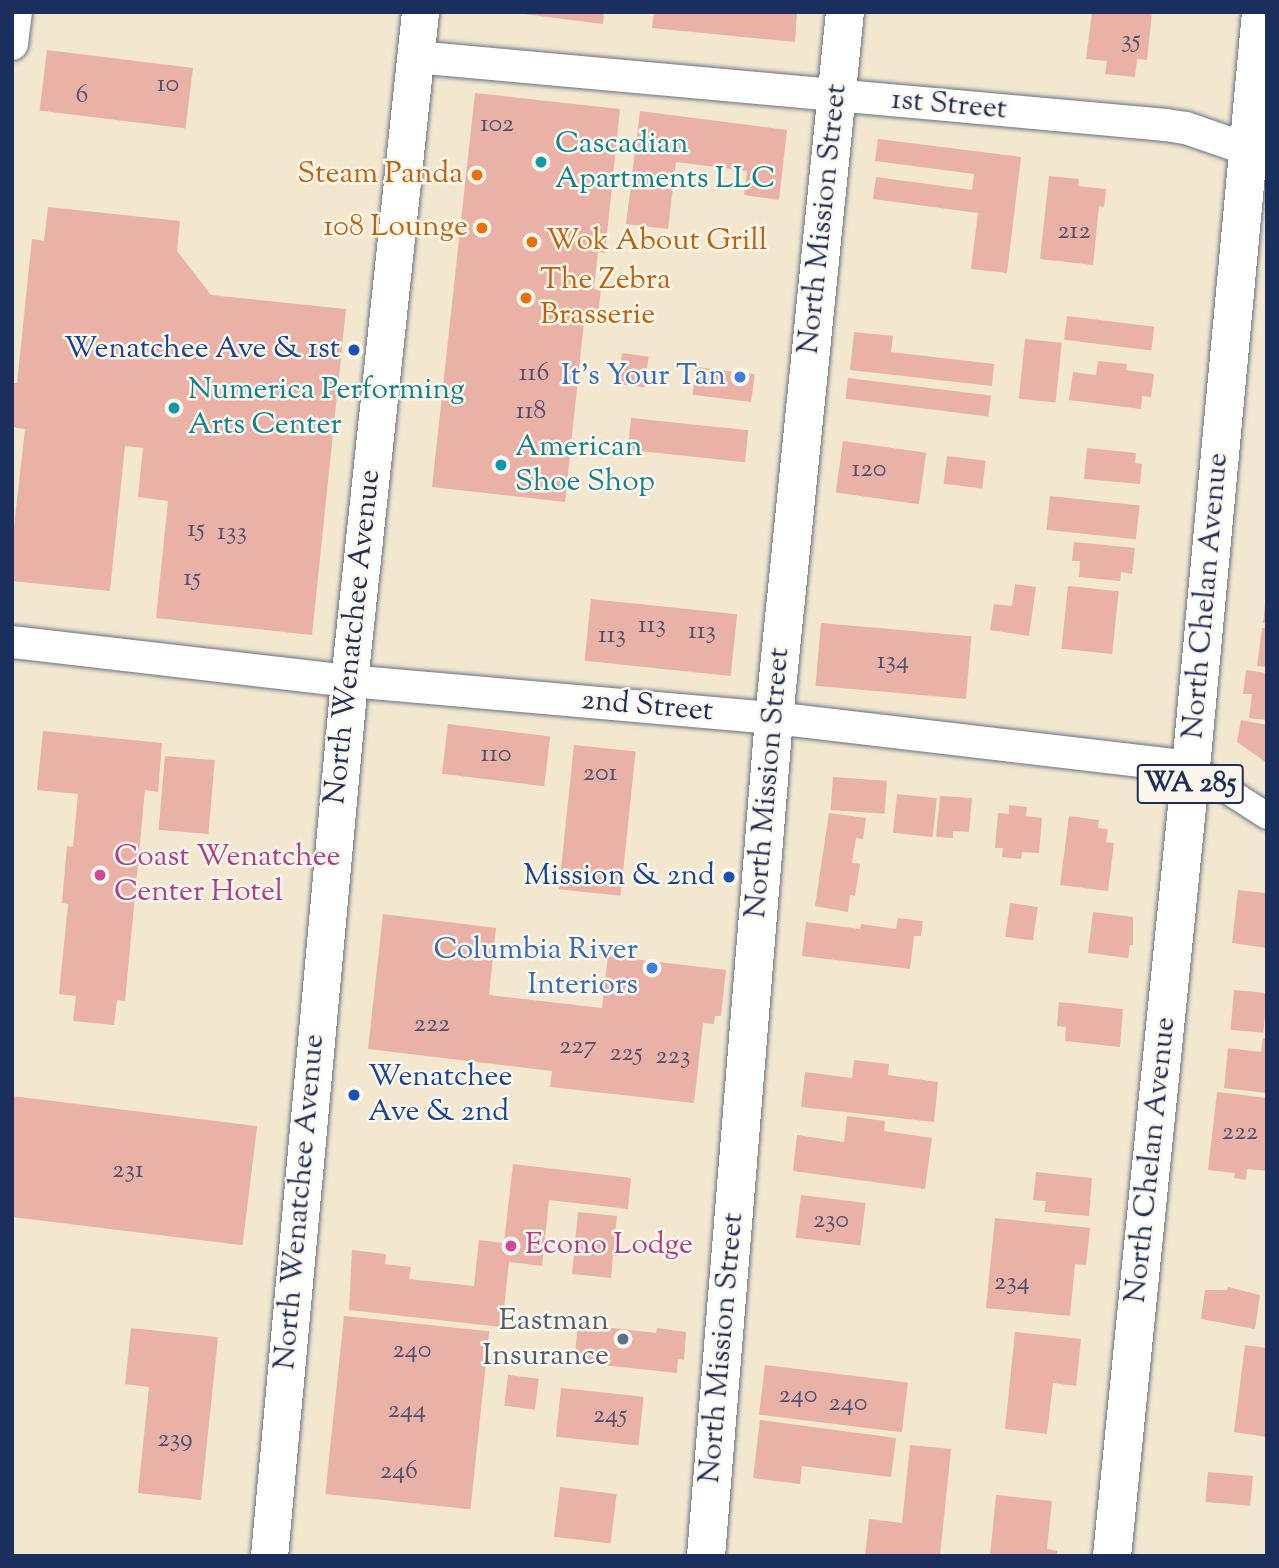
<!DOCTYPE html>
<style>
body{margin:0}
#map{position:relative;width:1279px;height:1568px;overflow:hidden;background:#f3e8cf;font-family:"Sorts Mill Goudy",serif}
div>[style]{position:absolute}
.building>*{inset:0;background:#eab1a6;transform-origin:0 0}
.roads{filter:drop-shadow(0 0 2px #677086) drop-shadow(0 0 2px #677086)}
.minor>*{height:26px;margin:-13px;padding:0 13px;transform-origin:13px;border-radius:13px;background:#fff}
.tertiary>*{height:32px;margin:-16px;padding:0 16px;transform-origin:16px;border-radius:16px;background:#fff}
.secondary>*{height:37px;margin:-18.5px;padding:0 18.5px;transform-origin:18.5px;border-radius:18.5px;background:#fff}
.primary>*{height:38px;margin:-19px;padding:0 19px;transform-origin:19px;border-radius:19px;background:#fff}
.dots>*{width:19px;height:19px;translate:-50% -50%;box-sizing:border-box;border:4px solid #fbf7ec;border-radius:50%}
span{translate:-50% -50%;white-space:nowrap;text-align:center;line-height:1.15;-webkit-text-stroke:5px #fbf7ec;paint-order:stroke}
.number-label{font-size:26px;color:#4f5070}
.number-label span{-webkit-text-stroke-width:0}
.shield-label span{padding:2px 5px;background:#fbf7ec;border:2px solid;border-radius:5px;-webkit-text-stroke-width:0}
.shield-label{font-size:28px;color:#1b2f5e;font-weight:700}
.street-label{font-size:30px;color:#1b2f5e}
.culture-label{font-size:30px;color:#0d838f}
.left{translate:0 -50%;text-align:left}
.food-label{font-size:30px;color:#c56008}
.right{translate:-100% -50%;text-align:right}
.transit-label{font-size:30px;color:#164399}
.shop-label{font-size:30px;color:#366cbe}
.hotel-label{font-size:30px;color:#b23c85}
.service-label{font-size:30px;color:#4e5e75}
.frame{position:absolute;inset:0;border:14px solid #1b2f5e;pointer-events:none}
</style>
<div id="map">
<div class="building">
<i style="clip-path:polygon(508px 12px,604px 12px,603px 24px)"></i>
<i style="clip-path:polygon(654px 12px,797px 12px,795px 42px,652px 28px)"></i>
<i style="clip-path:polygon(1092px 12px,1152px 12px,1147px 60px,1137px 59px,1135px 77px,1105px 74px,1107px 61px,1086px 59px)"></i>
<i style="left:47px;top:50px;width:147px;height:61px;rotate:7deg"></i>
<i style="clip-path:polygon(475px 93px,620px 109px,605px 253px,598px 252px,594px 289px,601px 290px,597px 323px,584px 322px,565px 502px,432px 487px)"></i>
<i style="clip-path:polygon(640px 111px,787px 130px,779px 200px,744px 195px,747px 171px,676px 162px,668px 229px,626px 224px)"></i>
<i style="clip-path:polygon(878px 139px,1021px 157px,1007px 273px,971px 269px,978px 213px,873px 199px,876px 177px,972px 190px,974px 174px,875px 161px)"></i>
<i style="clip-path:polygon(1049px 176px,1079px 179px,1078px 186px,1106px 189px,1104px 207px,1099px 206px,1093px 265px,1040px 259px)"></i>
<i style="clip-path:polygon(48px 207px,180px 221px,177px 251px,211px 295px,346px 309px,312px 635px,156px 618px,168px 501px,138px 497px,143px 448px,125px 446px,110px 591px,12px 581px,12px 544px,25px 429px,12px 427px,12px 388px,13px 383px,17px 383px,32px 239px,44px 241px)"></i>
<i style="left:1067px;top:316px;width:88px;height:24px;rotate:7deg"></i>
<i style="clip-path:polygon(854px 332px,893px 336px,891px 352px,994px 364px,992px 386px,850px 370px)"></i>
<i style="left:1025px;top:339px;width:37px;height:60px;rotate:6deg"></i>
<i style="left:622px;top:353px;width:27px;height:31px;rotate:8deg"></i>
<i style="clip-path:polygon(1098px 361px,1127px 364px,1126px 370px,1154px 374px,1151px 397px,1142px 396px,1141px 409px,1069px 400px,1073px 372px,1096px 375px)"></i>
<i style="left:696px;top:367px;width:59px;height:28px;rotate:7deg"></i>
<i style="left:848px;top:378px;width:144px;height:21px;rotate:7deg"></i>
<i style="left:631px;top:418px;width:118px;height:32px;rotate:6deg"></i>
<i style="left:843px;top:441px;width:84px;height:52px;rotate:8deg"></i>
<i style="clip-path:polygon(1087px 448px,1136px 453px,1135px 463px,1142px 464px,1140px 484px,1084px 479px)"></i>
<i style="left:947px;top:456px;width:39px;height:28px;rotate:7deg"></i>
<i style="left:1050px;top:496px;width:90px;height:34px;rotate:6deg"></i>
<i style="clip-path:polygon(1074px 542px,1135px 548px,1132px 574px,1121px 572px,1120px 581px,1079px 577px,1080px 561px,1072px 561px)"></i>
<i style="clip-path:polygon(1015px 584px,1036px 587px,1029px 636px,990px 630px,994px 604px,1012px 606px)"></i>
<i style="left:1068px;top:586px;width:51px;height:63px;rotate:6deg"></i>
<i style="left:591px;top:599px;width:147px;height:62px;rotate:6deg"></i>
<i style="clip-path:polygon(1265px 604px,1267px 604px,1267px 624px,1263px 623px)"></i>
<i style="left:821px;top:623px;width:151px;height:63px;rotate:5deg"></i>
<i style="clip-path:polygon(1262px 628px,1267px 628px,1267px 667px,1257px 666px)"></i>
<i style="clip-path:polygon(1246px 670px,1267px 673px,1267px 720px,1249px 718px,1252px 694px,1243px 694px)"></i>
<i style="clip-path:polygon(1241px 720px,1267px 725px,1267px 763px,1237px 742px)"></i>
<i style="left:448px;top:724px;width:103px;height:50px;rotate:7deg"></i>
<i style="clip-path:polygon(43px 731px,162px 743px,158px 792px,145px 790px,125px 1001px,117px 1000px,114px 1025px,73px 1021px,76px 996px,59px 994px,68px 904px,62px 903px,67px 846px,73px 847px,78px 794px,37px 790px)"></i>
<i style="left:574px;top:745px;width:62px;height:145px;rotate:6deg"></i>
<i style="left:165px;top:756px;width:50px;height:74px;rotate:5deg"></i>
<i style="left:833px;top:777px;width:54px;height:33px;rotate:4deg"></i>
<i style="left:897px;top:794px;width:40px;height:39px;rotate:6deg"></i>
<i style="clip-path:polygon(940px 796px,972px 798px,969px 832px,953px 831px,953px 838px,936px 837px)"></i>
<i style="clip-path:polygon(1009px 805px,1027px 807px,1026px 816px,1042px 818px,1039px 853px,1022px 852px,1021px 859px,1002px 857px,1003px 848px,995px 848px,998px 813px,1009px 814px)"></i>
<i style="clip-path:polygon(829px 813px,866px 818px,863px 839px,856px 838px,852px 863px,860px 864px,855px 896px,850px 895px,848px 912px,815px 906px)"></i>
<i style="clip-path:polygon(1069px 816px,1099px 820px,1098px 828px,1108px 829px,1106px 842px,1114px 843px,1108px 891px,1060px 885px)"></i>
<i style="clip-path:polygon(1238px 890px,1267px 893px,1267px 948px,1232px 943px)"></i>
<i style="left:1010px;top:903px;width:28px;height:34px;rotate:8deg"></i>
<i style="clip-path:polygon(1093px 912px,1133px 917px,1133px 945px,1130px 945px,1128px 958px,1088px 953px)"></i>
<i style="clip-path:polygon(383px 914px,496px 928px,489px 995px,602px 1008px,608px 956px,726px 970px,721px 1016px,715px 1016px,714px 1024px,703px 1023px,694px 1103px,550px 1087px,552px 1071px,368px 1049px)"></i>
<i style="clip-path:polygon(898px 918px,923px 921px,921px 936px,914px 936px,910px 969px,802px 956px,806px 922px,860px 929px,861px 924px,896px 929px)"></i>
<i style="left:1234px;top:990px;width:33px;height:40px;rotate:5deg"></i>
<i style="clip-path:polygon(1059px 1002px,1123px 1009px,1120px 1047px,1065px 1041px,1066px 1027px,1057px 1026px)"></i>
<i style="clip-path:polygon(1263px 1038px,1267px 1039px,1267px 1093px,1224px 1088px,1228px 1048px,1261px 1052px)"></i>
<i style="clip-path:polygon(854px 1060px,889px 1064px,888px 1075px,938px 1082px,934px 1122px,801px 1107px,805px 1072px,852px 1078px)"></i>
<i style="clip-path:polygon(1217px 1092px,1267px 1098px,1267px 1171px,1247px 1169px,1246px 1180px,1234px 1178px,1235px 1173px,1208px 1170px)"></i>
<i style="left:12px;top:1096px;width:247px;height:120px;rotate:7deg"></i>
<i style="clip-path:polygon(847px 1116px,885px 1121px,884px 1131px,932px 1138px,925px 1189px,793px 1171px,797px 1135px,844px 1142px)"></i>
<i style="clip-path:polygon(513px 1164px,631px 1178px,628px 1209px,549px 1200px,542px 1266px,509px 1262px,502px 1327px,349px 1310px,352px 1250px,386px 1254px,385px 1264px,411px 1267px,409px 1279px,474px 1286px,479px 1240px,504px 1243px)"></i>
<i style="clip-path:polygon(1036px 1172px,1092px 1178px,1089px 1216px,1044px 1212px,1046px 1201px,1033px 1200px)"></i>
<i style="left:801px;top:1195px;width:65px;height:43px;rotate:7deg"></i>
<i style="clip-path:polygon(578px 1212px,617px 1216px,615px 1234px,621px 1235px,619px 1256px,613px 1256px,611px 1278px,572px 1274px)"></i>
<i style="clip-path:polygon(995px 1218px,1090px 1228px,1086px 1265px,1075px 1264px,1070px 1316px,986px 1308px)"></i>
<i style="clip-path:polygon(1228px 1287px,1260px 1295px,1255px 1329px,1201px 1319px,1205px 1290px,1227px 1290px)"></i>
<i style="left:344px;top:1316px;width:146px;height:179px;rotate:6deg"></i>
<i style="clip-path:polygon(578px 1324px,656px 1333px,657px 1328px,686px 1332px,684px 1360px,678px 1359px,677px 1373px,574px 1362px)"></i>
<i style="clip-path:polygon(131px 1328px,218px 1337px,201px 1500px,138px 1493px,149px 1387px,125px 1384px)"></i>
<i style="clip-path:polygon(1015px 1332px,1081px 1339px,1076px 1386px,1053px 1383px,1047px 1434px,1005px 1429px)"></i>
<i style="clip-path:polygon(1245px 1345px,1267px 1348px,1267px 1437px,1234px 1432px)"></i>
<i style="left:765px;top:1365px;width:144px;height:50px;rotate:7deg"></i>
<i style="left:508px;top:1375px;width:31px;height:31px;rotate:7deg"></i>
<i style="left:561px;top:1388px;width:83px;height:49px;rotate:6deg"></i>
<i style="clip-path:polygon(760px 1420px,896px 1438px,891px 1477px,802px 1466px,800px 1484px,753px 1478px)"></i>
<i style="clip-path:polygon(910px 1445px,951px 1449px,940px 1556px,865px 1556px,869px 1519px,902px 1523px)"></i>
<i style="left:1208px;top:1472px;width:45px;height:30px;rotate:5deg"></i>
<i style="left:560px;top:1487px;width:57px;height:50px;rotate:7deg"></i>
<i style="clip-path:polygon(996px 1495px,1052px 1501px,1047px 1549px,1057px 1551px,1057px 1556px,990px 1556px)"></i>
</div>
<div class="roads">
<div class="minor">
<i style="left:1191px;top:767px;width:90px;rotate:32.8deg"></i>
</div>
<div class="tertiary">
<i style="left:12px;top:44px;width:32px;rotate:-83deg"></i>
<i style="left:415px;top:57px;width:754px;rotate:5.17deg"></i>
<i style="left:1166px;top:125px;width:20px;rotate:9deg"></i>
<i style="left:1186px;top:128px;width:65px;rotate:19deg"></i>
<i style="left:12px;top:642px;width:339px;rotate:6.6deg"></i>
<i style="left:349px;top:681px;width:427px;rotate:5deg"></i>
<i style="left:774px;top:718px;width:420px;rotate:6.7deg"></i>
</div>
<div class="secondary">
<i style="left:269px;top:1556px;width:879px;rotate:-84.78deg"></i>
<i style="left:349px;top:681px;width:673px;rotate:-83.94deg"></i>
</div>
<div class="primary">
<i style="left:706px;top:1556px;width:841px;rotate:-85.36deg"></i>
<i style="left:774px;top:718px;width:710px;rotate:-84.26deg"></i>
<i style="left:1112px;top:1556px;width:793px;rotate:-84.28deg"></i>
<i style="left:1191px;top:767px;width:758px;rotate:-84.7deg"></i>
</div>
</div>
<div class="dots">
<i style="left:541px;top:162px;background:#0f9aa8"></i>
<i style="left:477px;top:175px;background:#e8710a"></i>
<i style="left:482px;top:228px;background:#e8710a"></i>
<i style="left:532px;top:242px;background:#e8710a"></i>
<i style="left:526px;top:298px;background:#e8710a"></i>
<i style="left:354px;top:350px;background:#1a4fb4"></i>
<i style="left:740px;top:377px;background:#3f7fe0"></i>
<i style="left:174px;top:408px;background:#0f9aa8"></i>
<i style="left:501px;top:465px;background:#0f9aa8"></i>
<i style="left:100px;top:875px;background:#d1479c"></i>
<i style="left:729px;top:877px;background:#1a4fb4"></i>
<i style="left:652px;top:968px;background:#3f7fe0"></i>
<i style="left:354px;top:1095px;background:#1a4fb4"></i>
<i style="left:511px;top:1246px;background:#d1479c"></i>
<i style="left:623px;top:1339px;background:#5c6f8a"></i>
</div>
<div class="number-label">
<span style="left:1131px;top:41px">35</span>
<span style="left:168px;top:85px">10</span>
<span style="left:82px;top:96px">6</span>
<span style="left:497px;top:125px">102</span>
<span style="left:1074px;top:232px">212</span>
<span style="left:534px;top:374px">116</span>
<span style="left:531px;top:412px">118</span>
<span style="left:869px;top:470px">120</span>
<span style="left:196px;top:530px">15</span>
<span style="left:232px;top:533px">133</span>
<span style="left:192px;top:579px">15</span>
<span style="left:652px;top:626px">113</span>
<span style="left:702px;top:632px">113</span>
<span style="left:612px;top:636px">113</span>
<span style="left:893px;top:662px">134</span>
<span style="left:496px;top:755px">110</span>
<span style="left:600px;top:774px">201</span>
<span style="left:432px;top:1025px">222</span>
<span style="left:578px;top:1047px">227</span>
<span style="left:626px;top:1054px">225</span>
<span style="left:673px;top:1057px">223</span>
<span style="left:1240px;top:1133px">222</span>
<span style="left:128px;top:1171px">231</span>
<span style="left:831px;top:1221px">230</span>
<span style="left:1012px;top:1283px">234</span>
<span style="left:412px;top:1351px">240</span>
<span style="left:798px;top:1396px">240</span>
<span style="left:848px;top:1404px">240</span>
<span style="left:407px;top:1411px">244</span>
<span style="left:610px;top:1416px">245</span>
<span style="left:175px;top:1440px">239</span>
<span style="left:399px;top:1472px">246</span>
</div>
<div class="shield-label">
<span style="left:1190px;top:784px">WA 285</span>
</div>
<div class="street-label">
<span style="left:949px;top:106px;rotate:5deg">1st Street</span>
<span style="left:824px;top:219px;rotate:-84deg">North Mission Street</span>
<span style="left:1207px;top:596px;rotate:-85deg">North Chelan Avenue</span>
<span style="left:354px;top:637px;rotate:-84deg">North Wenatchee Avenue</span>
<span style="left:647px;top:707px;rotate:5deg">2nd Street</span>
<span style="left:769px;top:783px;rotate:-85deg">North Mission Street</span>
<span style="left:1152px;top:1160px;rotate:-84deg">North Chelan Avenue</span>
<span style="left:301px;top:1202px;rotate:-85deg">North Wenatchee Avenue</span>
<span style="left:723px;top:1348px;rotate:-85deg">North Mission Street</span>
</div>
<div class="culture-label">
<span class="left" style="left:555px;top:162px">Cascadian<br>Apartments LLC</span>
<span class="left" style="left:188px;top:408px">Numerica Performing<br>Arts Center</span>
<span class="left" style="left:515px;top:465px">American<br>Shoe Shop</span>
</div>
<div class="food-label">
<span class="right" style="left:463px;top:175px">Steam Panda</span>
<span class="right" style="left:468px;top:228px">108 Lounge</span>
<span class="left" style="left:546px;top:242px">Wok About Grill</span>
<span class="left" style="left:540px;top:298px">The Zebra<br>Brasserie</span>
</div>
<div class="transit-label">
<span class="right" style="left:340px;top:350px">Wenatchee Ave &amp; 1st</span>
<span class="right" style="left:715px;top:877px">Mission &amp; 2nd</span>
<span class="left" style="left:368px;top:1095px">Wenatchee<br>Ave &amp; 2nd</span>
</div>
<div class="shop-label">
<span class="right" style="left:726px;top:377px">It's Your Tan</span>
<span class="right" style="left:638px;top:968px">Columbia River<br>Interiors</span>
</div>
<div class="hotel-label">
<span class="left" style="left:114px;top:875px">Coast Wenatchee<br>Center Hotel</span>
<span class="left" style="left:525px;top:1246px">Econo Lodge</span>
</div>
<div class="service-label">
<span class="right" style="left:609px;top:1339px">Eastman<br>Insurance</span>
</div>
<div class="frame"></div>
</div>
